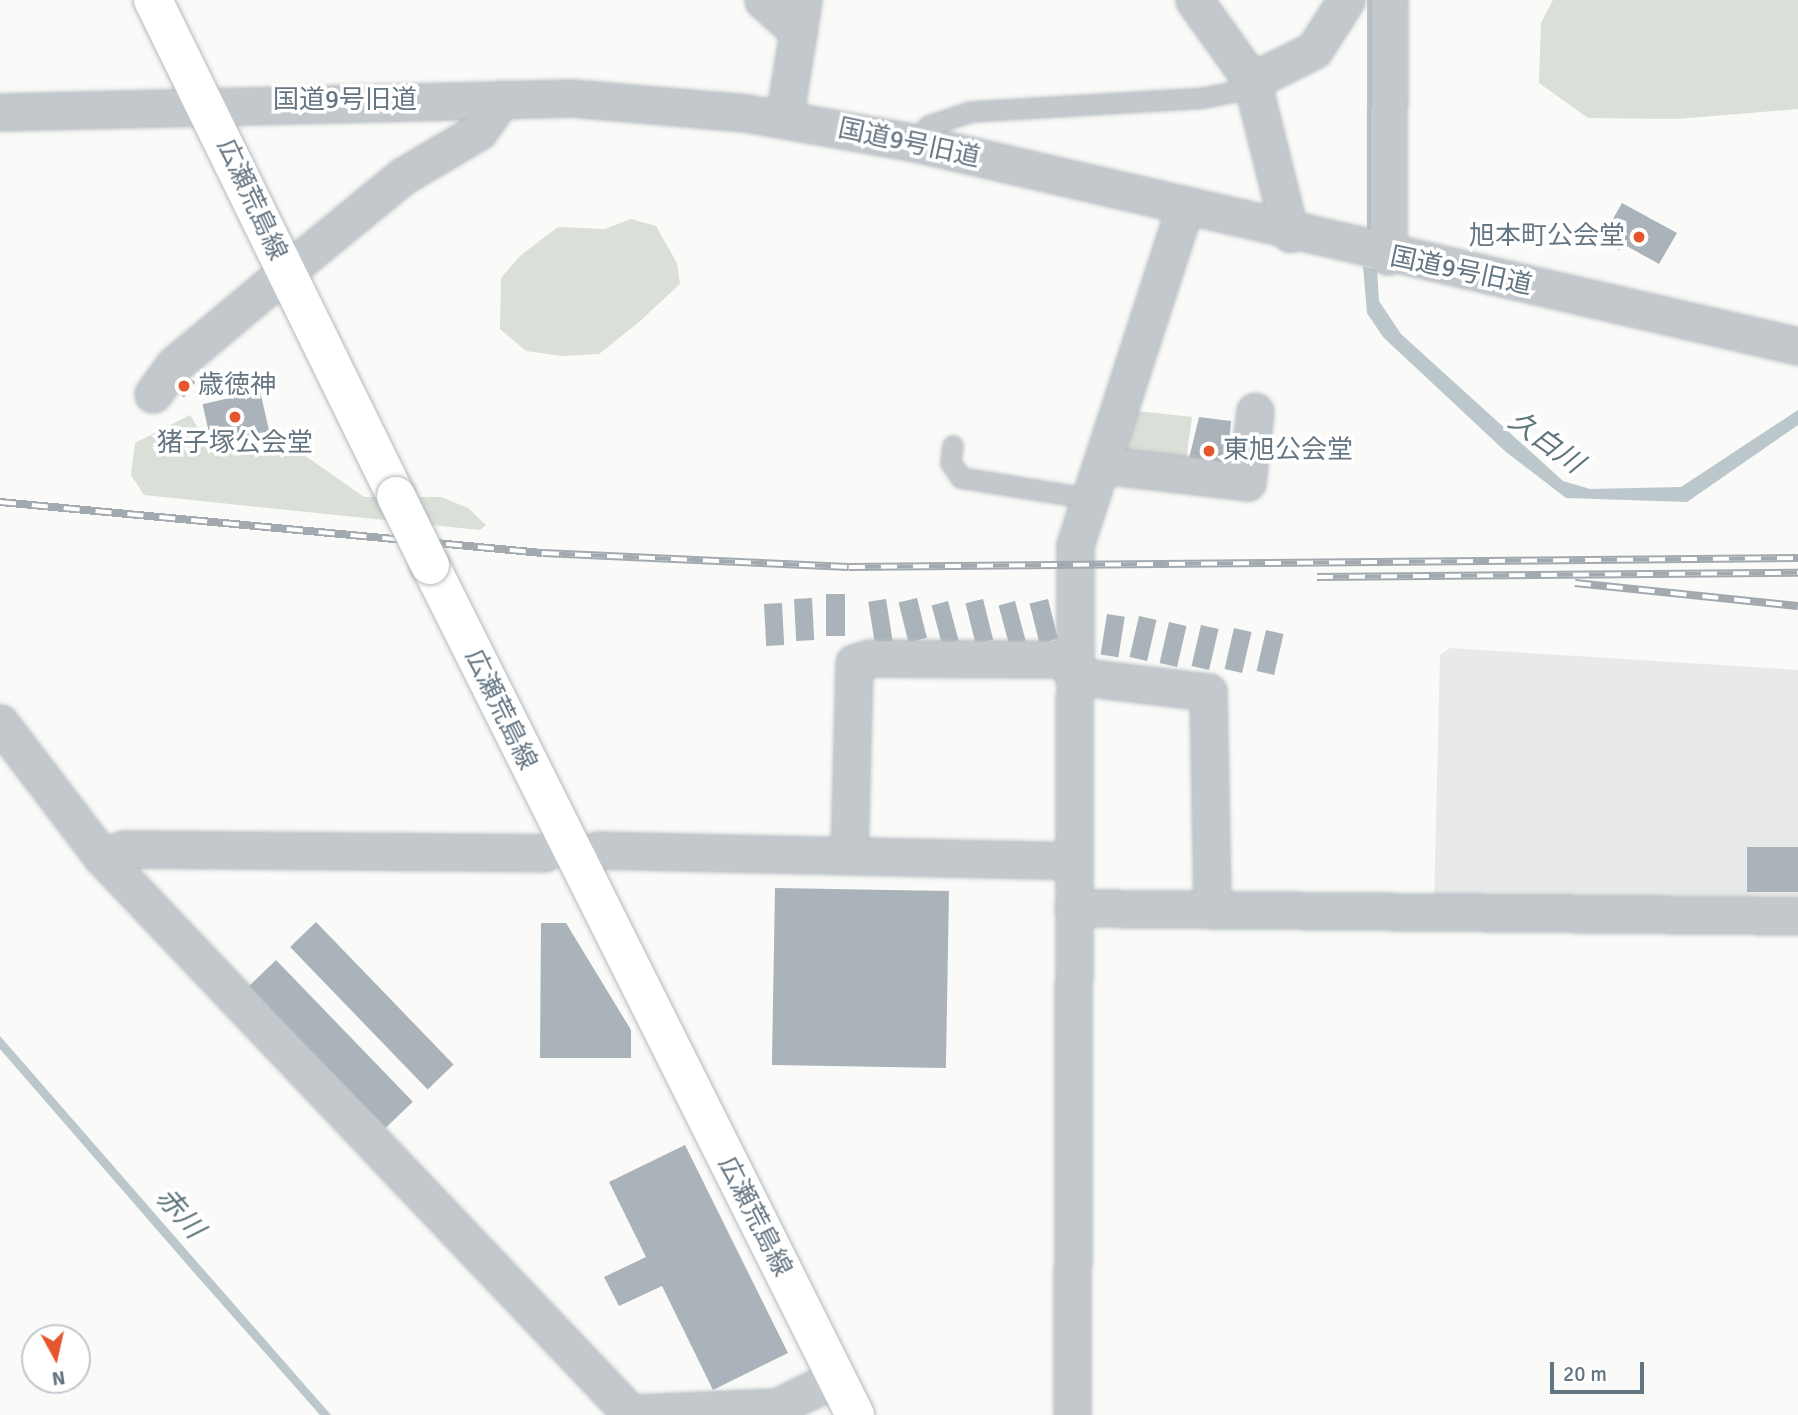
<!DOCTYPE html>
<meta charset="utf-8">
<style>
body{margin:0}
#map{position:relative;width:1798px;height:1415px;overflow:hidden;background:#fafaf8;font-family:Signika,"Noto Sans JP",sans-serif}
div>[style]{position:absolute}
.built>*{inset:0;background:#e8e9e9}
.green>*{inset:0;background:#dadfd7}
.water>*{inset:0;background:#bbc7cb;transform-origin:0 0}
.building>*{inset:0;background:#aab3b9;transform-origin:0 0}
.roads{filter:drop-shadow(0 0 2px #b3babf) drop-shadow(0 0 2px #b3babf)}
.lane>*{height:18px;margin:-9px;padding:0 9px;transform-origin:9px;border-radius:9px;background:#c3c8cc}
.street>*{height:35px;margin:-17.5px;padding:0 17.5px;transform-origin:17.5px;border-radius:17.5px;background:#c3c8cc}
.secondary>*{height:38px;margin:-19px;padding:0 19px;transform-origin:19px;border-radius:19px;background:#fff}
.rail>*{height:8px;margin-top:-4px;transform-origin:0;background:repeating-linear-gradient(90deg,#fff 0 16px,#a2aab0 0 32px);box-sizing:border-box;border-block:2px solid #a2aab0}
.bridges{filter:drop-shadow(0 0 2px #b3babf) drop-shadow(0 0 2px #b3babf)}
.secondary-bridge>*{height:38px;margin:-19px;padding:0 19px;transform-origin:19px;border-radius:19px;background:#fff}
.dots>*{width:19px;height:19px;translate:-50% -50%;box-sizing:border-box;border:4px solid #fff;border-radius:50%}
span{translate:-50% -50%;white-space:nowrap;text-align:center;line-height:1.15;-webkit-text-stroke:7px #fff;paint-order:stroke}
.street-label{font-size:26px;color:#657683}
.poi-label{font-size:26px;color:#657683}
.right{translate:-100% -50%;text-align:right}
.left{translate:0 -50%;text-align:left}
.water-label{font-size:28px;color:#60757c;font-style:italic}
.north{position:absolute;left:21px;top:1324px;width:70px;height:70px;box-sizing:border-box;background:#fff;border:2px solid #c1c8cd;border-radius:50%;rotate:172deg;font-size:19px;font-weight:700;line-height:28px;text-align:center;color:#657683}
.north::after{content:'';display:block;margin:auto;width:24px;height:32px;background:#e4572e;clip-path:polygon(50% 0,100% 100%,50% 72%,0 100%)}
.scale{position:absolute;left:1550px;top:1362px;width:94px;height:32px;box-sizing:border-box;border:4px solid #657683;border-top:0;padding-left:9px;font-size:21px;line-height:24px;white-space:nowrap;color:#657683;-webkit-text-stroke:5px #fff;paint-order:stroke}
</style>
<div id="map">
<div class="built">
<i style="clip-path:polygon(1450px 648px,1798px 670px,1798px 906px,1434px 903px,1440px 655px)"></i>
</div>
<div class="green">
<i style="clip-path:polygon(1553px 0,1798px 0,1798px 109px,1676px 119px,1588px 118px,1539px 83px,1541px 23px)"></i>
<i style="clip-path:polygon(631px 219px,656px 226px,677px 263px,680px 284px,639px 322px,599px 354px,561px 356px,526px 351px,500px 329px,501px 278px,521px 255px,558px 227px,605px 229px)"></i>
<i style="clip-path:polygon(1137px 411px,1192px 417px,1185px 467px,1123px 460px)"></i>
<i style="clip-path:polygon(190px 415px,214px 454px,290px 445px,364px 497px,441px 497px,468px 508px,486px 525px,480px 530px,144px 495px,131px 475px,135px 443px)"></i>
</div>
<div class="water">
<i style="left:1367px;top:0;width:12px;height:229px"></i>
<i style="clip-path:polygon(1363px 266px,1377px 270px,1379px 301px,1401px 334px,1563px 481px,1590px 489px,1681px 487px,1798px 410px,1798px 425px,1687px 502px,1566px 498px,1506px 452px,1383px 337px,1367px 313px)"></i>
<i style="clip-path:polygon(0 1036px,197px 1262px,331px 1415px,320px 1415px,190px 1268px,0 1049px)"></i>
</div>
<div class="building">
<i style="clip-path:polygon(1622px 203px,1677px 233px,1659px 264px,1623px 244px,1619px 250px,1601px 240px)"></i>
<i style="left:184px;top:374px;width:14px;height:19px;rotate:36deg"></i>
<i style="left:260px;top:391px;width:41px;height:59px;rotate:77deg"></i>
<i style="clip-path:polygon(1199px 417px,1231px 421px,1227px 467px,1188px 463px)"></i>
<i style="left:826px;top:594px;width:19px;height:42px"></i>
<i style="left:812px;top:598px;width:42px;height:18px;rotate:87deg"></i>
<i style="left:917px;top:598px;width:41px;height:19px;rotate:76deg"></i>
<i style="left:886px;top:599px;width:43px;height:18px;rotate:81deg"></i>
<i style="left:983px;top:599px;width:42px;height:18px;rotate:76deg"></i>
<i style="left:1048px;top:599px;width:41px;height:19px;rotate:76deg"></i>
<i style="left:948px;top:601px;width:41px;height:17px;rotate:75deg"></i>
<i style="left:1015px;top:601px;width:41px;height:17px;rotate:75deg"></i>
<i style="left:782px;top:603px;width:42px;height:18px;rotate:87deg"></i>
<i style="left:1107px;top:614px;width:18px;height:41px;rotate:9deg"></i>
<i style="left:1139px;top:616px;width:18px;height:42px;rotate:13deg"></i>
<i style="left:1169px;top:622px;width:18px;height:42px;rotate:13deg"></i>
<i style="left:1201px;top:625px;width:18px;height:42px;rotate:13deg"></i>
<i style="left:1234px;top:628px;width:18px;height:42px;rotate:13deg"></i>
<i style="left:1266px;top:630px;width:18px;height:42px;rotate:13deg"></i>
<i style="left:1747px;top:847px;width:51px;height:45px"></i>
<i style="left:775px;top:888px;width:174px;height:177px;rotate:1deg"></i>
<i style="left:316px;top:922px;width:198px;height:36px;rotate:46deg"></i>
<i style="clip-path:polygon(541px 923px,566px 923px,631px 1030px,631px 1058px,540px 1058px)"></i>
<i style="left:276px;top:960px;width:197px;height:38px;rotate:46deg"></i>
<i style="clip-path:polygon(685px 1145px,788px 1353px,713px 1390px,662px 1286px,619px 1306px,604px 1277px,646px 1257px,609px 1182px)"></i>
</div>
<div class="roads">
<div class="lane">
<i style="left:916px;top:143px;width:21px;rotate:-53deg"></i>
<i style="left:929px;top:126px;width:44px;rotate:-18.4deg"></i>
<i style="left:971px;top:112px;width:233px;rotate:-3.4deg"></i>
<i style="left:1204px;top:98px;width:37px;rotate:-11deg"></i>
<i style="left:1240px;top:91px;width:16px;rotate:-40deg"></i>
<i style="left:953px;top:446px;width:17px;rotate:97deg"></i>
<i style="left:951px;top:463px;width:18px;rotate:56deg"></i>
<i style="left:961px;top:478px;width:131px;rotate:9.2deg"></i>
</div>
<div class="street">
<i style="left:763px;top:0;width:47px;rotate:41.5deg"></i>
<i style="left:1194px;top:0;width:100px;rotate:54.4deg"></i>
<i style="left:1252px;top:81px;width:157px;rotate:76deg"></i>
<i style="left:1252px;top:81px;width:69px;rotate:-26.6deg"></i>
<i style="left:1314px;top:50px;width:59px;rotate:-57.4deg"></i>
<i style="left:0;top:112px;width:572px;rotate:-1.4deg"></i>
<i style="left:572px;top:98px;width:175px;rotate:4.9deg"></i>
<i style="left:746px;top:113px;width:173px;rotate:10deg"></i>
<i style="left:916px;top:143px;width:905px;rotate:12.96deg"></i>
<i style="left:784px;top:119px;width:121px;rotate:-80.9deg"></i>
<i style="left:1388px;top:256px;width:256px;rotate:-89.8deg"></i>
<i style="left:297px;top:263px;width:137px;rotate:-39.4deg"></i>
<i style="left:403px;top:176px;width:88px;rotate:-30.6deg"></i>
<i style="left:479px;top:131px;width:39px;rotate:-55deg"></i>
<i style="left:153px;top:394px;width:34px;rotate:-54deg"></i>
<i style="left:173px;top:366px;width:126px;rotate:-39.9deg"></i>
<i style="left:1103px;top:465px;width:145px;rotate:6.7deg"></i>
<i style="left:1247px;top:482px;width:71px;rotate:-83.6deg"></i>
<i style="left:1073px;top:676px;width:136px;rotate:6.8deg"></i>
<i style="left:1208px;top:692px;width:218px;rotate:88.9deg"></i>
<i style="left:0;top:723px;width:168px;rotate:52.7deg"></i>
<i style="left:102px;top:857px;width:770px;rotate:46.47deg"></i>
<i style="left:597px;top:850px;width:476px;rotate:1.3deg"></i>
<i style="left:849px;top:856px;width:193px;rotate:-88.5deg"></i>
<i style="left:854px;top:663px;width:17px;rotate:-17deg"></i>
<i style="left:870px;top:658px;width:203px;rotate:0.3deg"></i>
<i style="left:102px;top:857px;width:23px;rotate:-20deg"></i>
<i style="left:124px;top:849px;width:421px;rotate:0.5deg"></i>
<i style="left:1073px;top:908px;width:725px;rotate:0.63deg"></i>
<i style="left:634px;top:1413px;width:143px;rotate:-2.4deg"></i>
<i style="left:777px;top:1407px;width:66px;rotate:-26.2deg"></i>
<i style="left:1072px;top:1415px;width:870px;rotate:-89.8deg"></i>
<i style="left:1075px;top:545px;width:353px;rotate:-72deg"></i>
</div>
<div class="secondary">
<i style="left:153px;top:0;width:552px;rotate:63.9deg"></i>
<i style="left:430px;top:565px;width:950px;rotate:63.43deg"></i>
</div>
</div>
<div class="rail">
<i style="left:0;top:502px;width:545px;rotate:5.37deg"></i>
<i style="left:543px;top:553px;width:306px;rotate:2.6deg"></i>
<i style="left:849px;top:567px;width:949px;rotate:-0.54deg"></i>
<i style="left:1317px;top:577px;width:481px;rotate:-0.5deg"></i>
<i style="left:1575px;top:583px;width:224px;rotate:5.9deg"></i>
</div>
<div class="bridges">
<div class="secondary-bridge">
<i style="left:396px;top:496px;width:77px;rotate:63.8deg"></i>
</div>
</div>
<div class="dots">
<i style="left:1639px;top:237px;background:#e4572e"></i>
<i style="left:184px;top:386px;background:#e4572e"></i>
<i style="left:235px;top:417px;background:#e4572e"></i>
<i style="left:1209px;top:451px;background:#e4572e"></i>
</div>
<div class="street-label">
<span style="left:345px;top:101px">国道9号旧道</span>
<span style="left:909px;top:144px;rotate:12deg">国道9号旧道</span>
<span style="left:251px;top:200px;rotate:65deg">広瀬荒島線</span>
<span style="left:1461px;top:272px;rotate:12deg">国道9号旧道</span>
<span style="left:500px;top:710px;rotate:64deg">広瀬荒島線</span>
<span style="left:754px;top:1217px;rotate:63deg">広瀬荒島線</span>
</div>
<div class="poi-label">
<span class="right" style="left:1625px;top:237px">旭本町公会堂</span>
<span class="left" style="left:198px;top:386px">歳徳神</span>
<span style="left:235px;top:444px">猪子塚公会堂</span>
<span class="left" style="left:1223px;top:451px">東旭公会堂</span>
</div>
<div class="water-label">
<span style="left:1546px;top:442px;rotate:36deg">久白川</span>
<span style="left:180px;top:1213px;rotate:49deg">赤川</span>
</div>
<div class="north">N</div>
<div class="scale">20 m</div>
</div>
